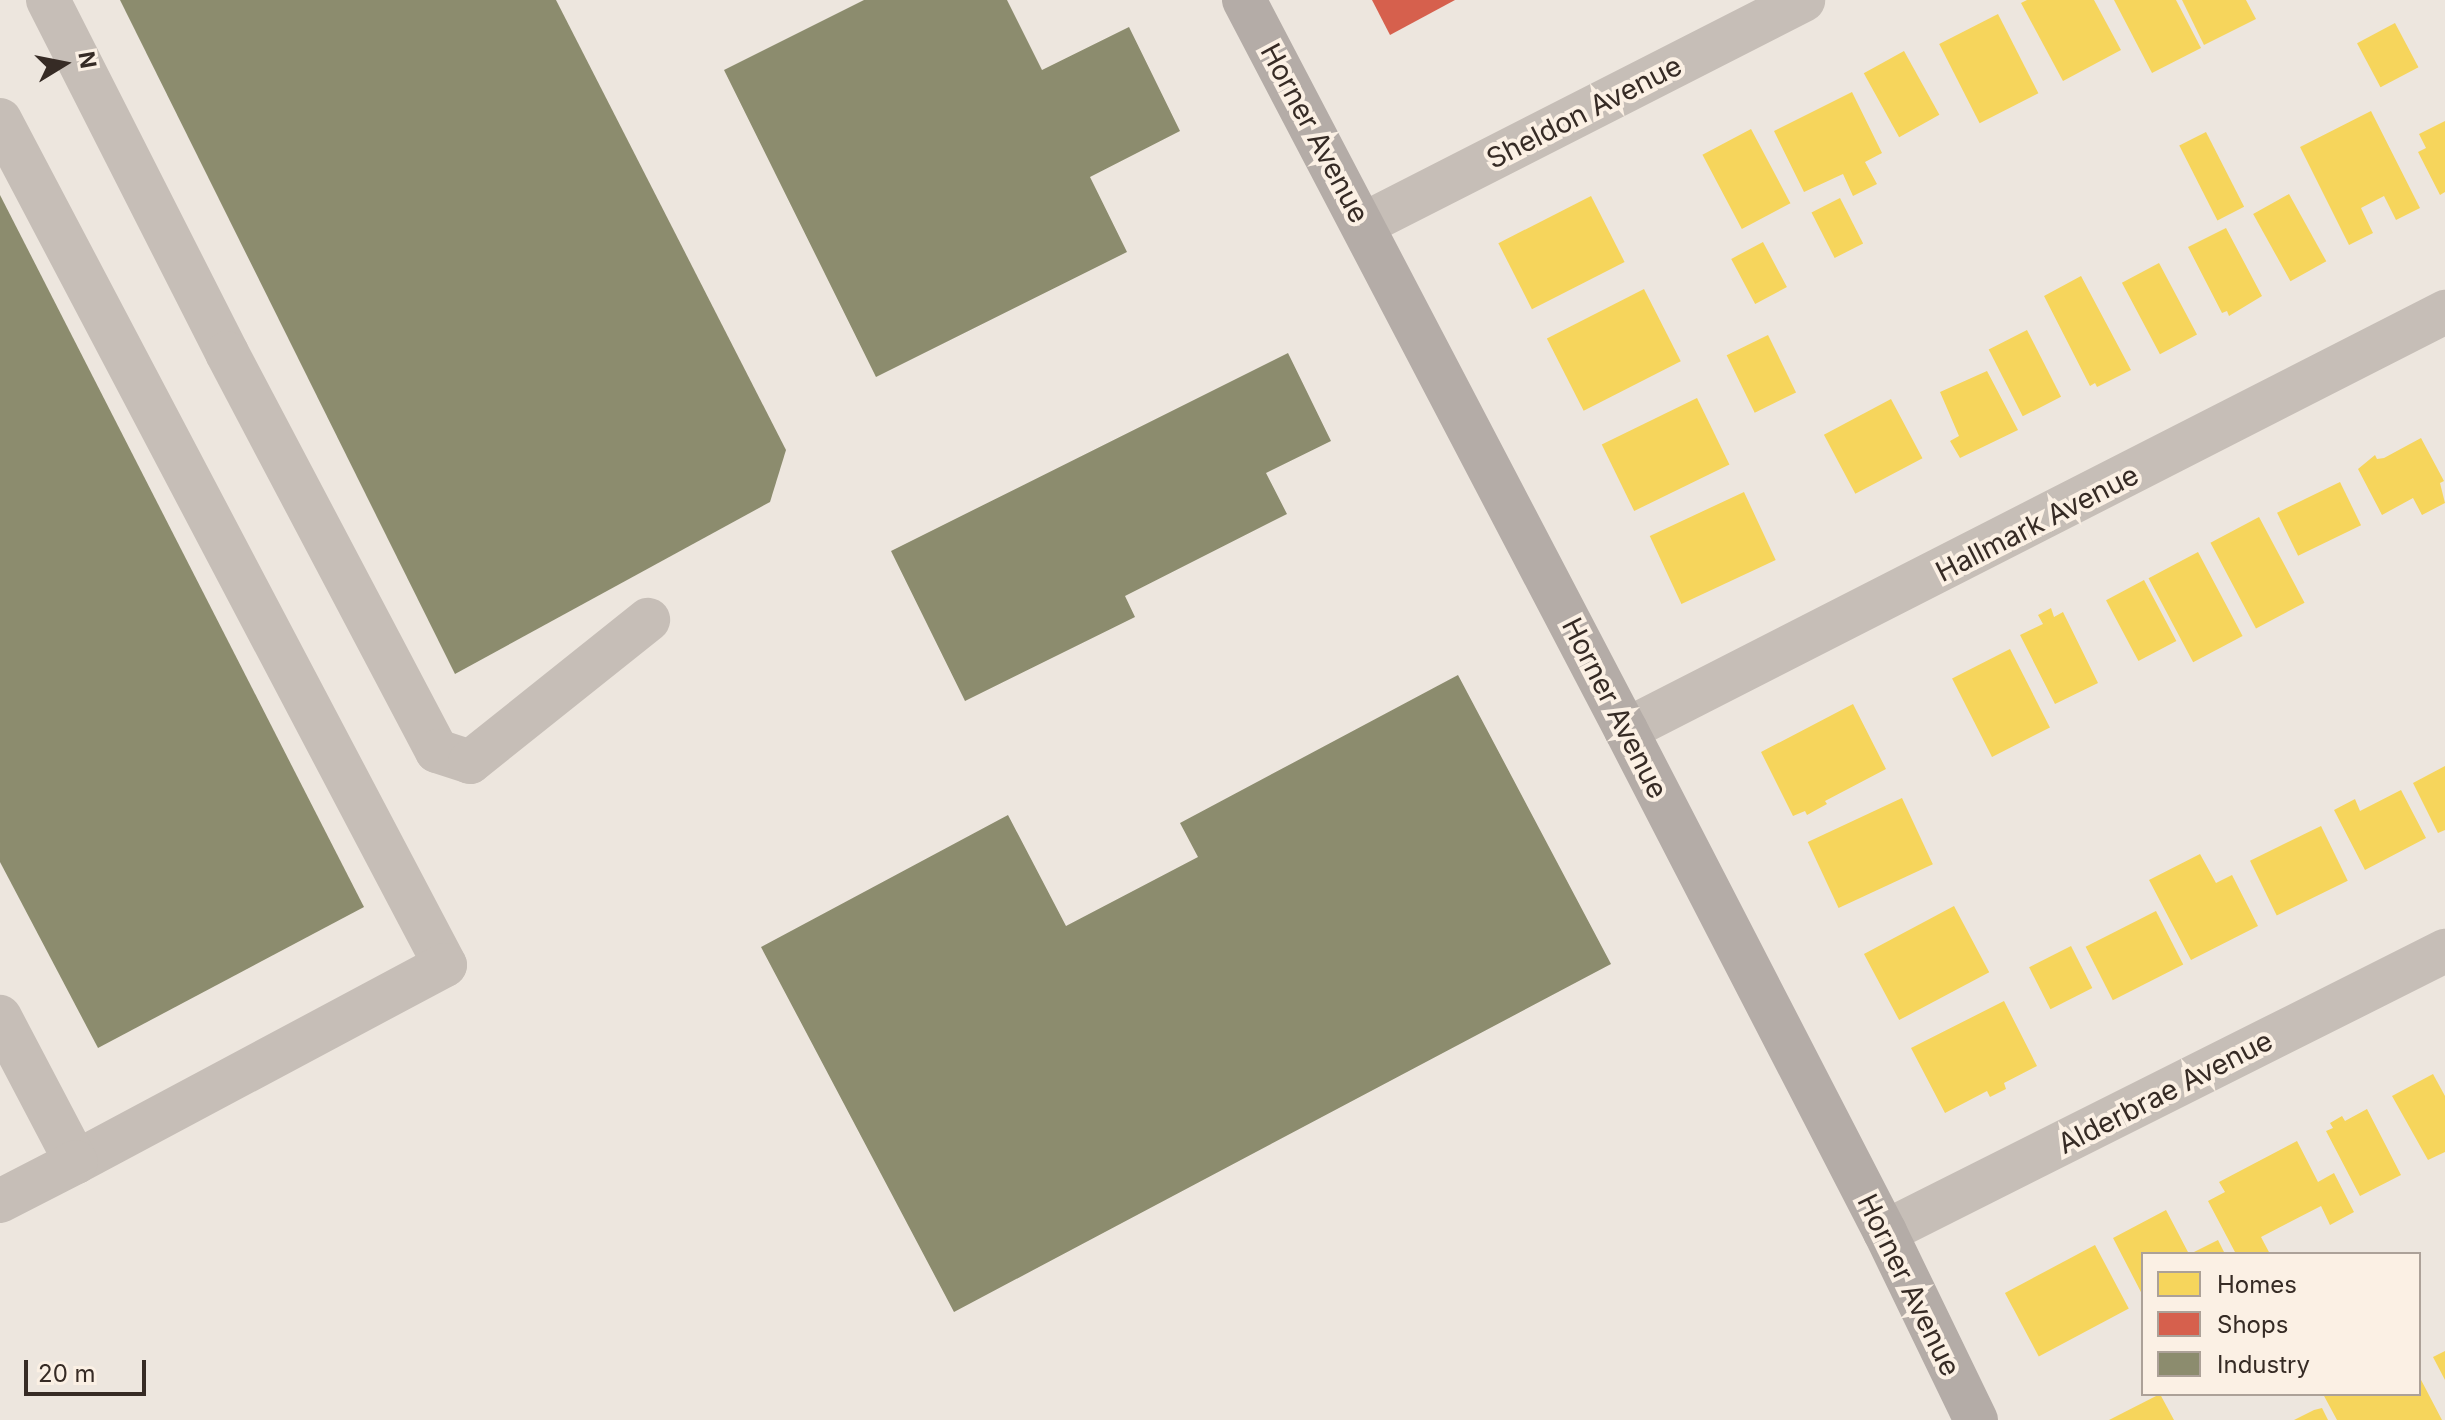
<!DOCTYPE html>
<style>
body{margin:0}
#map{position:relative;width:2445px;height:1420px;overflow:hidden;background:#ede6de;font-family:Inter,sans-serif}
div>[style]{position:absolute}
.homes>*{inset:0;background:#f6d55c;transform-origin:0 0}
.shops>*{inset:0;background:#d6604d}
.industry>*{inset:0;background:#8c8c6e}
.minor>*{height:44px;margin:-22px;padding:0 22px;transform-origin:22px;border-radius:22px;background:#c6beb7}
.major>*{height:44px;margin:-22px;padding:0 22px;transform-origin:22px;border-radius:22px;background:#b4aca7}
span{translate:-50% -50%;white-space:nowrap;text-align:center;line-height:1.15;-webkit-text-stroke:8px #fbf0e4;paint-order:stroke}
.street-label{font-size:28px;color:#362b25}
.legend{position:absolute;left:2141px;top:1252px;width:280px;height:144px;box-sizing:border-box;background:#fbf0e4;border:2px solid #aca198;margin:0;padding:10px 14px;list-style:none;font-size:24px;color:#362b25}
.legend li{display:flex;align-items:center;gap:16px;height:40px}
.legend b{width:40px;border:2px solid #aca198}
.north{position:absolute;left:24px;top:24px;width:80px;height:80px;-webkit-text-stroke:6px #fbf0e4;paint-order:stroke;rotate:80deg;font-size:22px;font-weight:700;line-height:32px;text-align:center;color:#362b25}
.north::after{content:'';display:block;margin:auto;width:28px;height:36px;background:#362b25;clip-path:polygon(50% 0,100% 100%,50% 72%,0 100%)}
.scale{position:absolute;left:24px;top:1360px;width:122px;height:36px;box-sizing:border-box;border:4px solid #362b25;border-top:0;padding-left:10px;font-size:24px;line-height:28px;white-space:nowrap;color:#362b25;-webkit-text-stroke:6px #fbf0e4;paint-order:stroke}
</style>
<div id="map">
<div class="homes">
<i style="clip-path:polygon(2027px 0,2094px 0,2121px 50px,2063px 81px,2021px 3px)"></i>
<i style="clip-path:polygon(2114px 0,2176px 0,2201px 48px,2152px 73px)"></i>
<i style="clip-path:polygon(2182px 0,2246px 0,2256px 19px,2204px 45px)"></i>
<i style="left:1998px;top:14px;width:89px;height:66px;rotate:63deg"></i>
<i style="left:2395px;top:23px;width:50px;height:43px;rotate:62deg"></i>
<i style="left:1904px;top:51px;width:73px;height:46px;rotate:61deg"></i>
<i style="clip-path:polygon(1852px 92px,1882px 153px,1865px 162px,1877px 184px,1853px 196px,1843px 174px,1804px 192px,1774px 131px)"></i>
<i style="clip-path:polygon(2371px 111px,2420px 208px,2396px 220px,2384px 196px,2361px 208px,2373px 233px,2349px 245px,2300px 147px)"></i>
<i style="clip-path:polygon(2445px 121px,2445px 192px,2440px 195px,2418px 152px,2426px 148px,2419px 134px)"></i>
<i style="left:1751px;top:129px;width:84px;height:55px;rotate:62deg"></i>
<i style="left:2206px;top:132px;width:84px;height:30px;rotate:63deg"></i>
<i style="left:2289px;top:194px;width:77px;height:41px;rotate:61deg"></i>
<i style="left:1591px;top:196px;width:74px;height:104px;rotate:63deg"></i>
<i style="left:1840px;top:198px;width:51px;height:32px;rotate:63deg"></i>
<i style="clip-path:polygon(2226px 228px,2262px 296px,2229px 316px,2227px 311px,2222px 313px,2188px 247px)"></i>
<i style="left:1763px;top:242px;width:51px;height:36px;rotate:62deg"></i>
<i style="left:2159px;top:263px;width:81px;height:42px;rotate:62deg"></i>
<i style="clip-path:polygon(2081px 276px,2131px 370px,2097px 387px,2095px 383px,2090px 386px,2044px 296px)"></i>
<i style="left:1644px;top:289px;width:81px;height:109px;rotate:63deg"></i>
<i style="left:2027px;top:330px;width:75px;height:43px;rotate:63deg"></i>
<i style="left:1768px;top:335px;width:64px;height:46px;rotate:64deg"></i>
<i style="clip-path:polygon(1987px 371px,2018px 430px,1960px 458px,1950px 441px,1959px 436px,1940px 392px)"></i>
<i style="left:1697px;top:398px;width:74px;height:106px;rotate:64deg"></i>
<i style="left:1891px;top:399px;width:67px;height:76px;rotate:62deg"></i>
<i style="clip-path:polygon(2421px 438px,2444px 481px,2440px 483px,2445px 503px,2422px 515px,2413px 498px,2382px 515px,2358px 469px,2375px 455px,2377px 459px,2384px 458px)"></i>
<i style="left:2340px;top:482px;width:48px;height:70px;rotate:64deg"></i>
<i style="left:1744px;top:492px;width:75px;height:104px;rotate:65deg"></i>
<i style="left:2259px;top:517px;width:97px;height:55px;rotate:62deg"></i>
<i style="left:2198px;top:552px;width:95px;height:56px;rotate:62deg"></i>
<i style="left:2144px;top:580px;width:69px;height:43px;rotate:62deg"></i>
<i style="clip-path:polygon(2051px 608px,2054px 617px,2063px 612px,2098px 683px,2055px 704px,2020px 635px,2043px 624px,2038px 615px)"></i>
<i style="left:2010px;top:649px;width:88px;height:65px;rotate:63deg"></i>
<i style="clip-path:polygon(1853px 704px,1886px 769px,1825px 801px,1827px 804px,1807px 815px,1805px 811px,1793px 816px,1761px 752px)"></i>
<i style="clip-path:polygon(2445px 766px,2445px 830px,2438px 833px,2413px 783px)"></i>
<i style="clip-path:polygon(2401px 790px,2426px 838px,2365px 870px,2334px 810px,2355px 799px,2360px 811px)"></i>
<i style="left:1902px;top:798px;width:73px;height:104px;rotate:65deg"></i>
<i style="left:2321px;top:826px;width:61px;height:79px;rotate:64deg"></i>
<i style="clip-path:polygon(2200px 854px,2216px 883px,2232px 875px,2258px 926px,2191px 960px,2149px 880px)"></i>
<i style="left:1954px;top:906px;width:75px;height:102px;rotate:62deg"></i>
<i style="left:2156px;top:911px;width:60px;height:79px;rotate:63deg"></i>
<i style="left:2071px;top:946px;width:47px;height:47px;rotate:63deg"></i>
<i style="clip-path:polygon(2004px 1001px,2037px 1066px,2004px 1083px,2006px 1089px,1990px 1097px,1987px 1091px,1945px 1113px,1911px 1048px)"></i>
<i style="clip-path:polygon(2433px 1074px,2445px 1096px,2445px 1152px,2428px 1160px,2392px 1096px)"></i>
<i style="clip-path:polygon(2367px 1109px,2401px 1175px,2360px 1196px,2326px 1131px,2333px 1128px,2330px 1123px,2342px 1116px,2345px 1121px)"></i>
<i style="clip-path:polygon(2297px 1141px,2318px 1182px,2334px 1173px,2354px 1212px,2330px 1225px,2321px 1206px,2261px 1237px,2270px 1254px,2236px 1254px,2208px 1201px,2225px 1192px,2219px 1182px)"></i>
<i style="clip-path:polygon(2166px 1210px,2189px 1254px,2143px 1254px,2143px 1296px,2113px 1238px)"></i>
<i style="clip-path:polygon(2218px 1240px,2225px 1254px,2190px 1254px)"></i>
<i style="left:2095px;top:1245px;width:72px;height:102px;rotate:62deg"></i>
<i style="clip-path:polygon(2445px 1351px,2445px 1380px,2433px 1357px)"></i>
<i style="clip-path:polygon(2419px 1376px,2442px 1420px,2337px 1420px,2323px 1394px,2419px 1394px)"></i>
<i style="clip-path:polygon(2160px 1394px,2174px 1420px,2109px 1420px)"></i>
<i style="clip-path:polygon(2322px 1408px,2328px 1420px,2294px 1420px,2314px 1410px)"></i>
</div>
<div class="shops">
<i style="clip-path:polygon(1372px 0,1455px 0,1390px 35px)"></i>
</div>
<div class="industry">
<i style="clip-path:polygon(120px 0,556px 0,786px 450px,770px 502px,455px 674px)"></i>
<i style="clip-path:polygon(864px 0,1007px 0,1042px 70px,1129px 27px,1180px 131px,1090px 177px,1127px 252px,876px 377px,724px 70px)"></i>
<i style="clip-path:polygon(0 195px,364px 907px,98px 1048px,0 862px)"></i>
<i style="clip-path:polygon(1288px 353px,1331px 441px,1266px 473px,1287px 514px,1125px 596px,1135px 617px,965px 701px,891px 551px)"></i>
<i style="clip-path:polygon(1458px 675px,1611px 964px,954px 1312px,761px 947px,1008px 815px,1066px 926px,1198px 857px,1180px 823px)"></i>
</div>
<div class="minor">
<i style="left:48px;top:0;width:396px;rotate:63.1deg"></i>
<i style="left:227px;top:353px;width:450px;rotate:62.2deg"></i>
<i style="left:437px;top:751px;width:35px;rotate:18deg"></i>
<i style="left:470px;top:762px;width:228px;rotate:-38.6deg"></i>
<i style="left:0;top:120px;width:955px;rotate:62.23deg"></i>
<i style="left:445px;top:965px;width:418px;rotate:151.9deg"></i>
<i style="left:76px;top:1162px;width:164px;rotate:-117.7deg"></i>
<i style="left:1364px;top:224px;width:493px;rotate:-27deg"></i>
<i style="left:1626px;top:730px;width:920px;rotate:-27.04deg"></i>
<i style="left:0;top:1201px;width:85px;rotate:-27.2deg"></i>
<i style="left:1885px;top:1232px;width:627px;rotate:-26.65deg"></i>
</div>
<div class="major">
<i style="left:1244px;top:0;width:824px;rotate:62.38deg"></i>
<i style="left:1626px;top:730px;width:565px;rotate:62.71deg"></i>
<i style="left:1885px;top:1232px;width:209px;rotate:64.2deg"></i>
</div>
<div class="street-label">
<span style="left:1584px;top:112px;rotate:-27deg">Sheldon Avenue</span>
<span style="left:1315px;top:133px;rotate:62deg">Horner Avenue</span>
<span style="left:2037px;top:523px;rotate:-27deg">Hallmark Avenue</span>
<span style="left:1615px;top:708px;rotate:63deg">Horner Avenue</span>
<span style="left:2165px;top:1092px;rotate:-27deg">Alderbrae Avenue</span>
<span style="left:1909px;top:1285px;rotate:64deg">Horner Avenue</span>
</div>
<ul class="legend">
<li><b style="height:22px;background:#f6d55c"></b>Homes</li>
<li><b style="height:22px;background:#d6604d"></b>Shops</li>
<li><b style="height:22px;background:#8c8c6e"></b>Industry</li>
</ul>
<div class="north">N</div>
<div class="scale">20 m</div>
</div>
